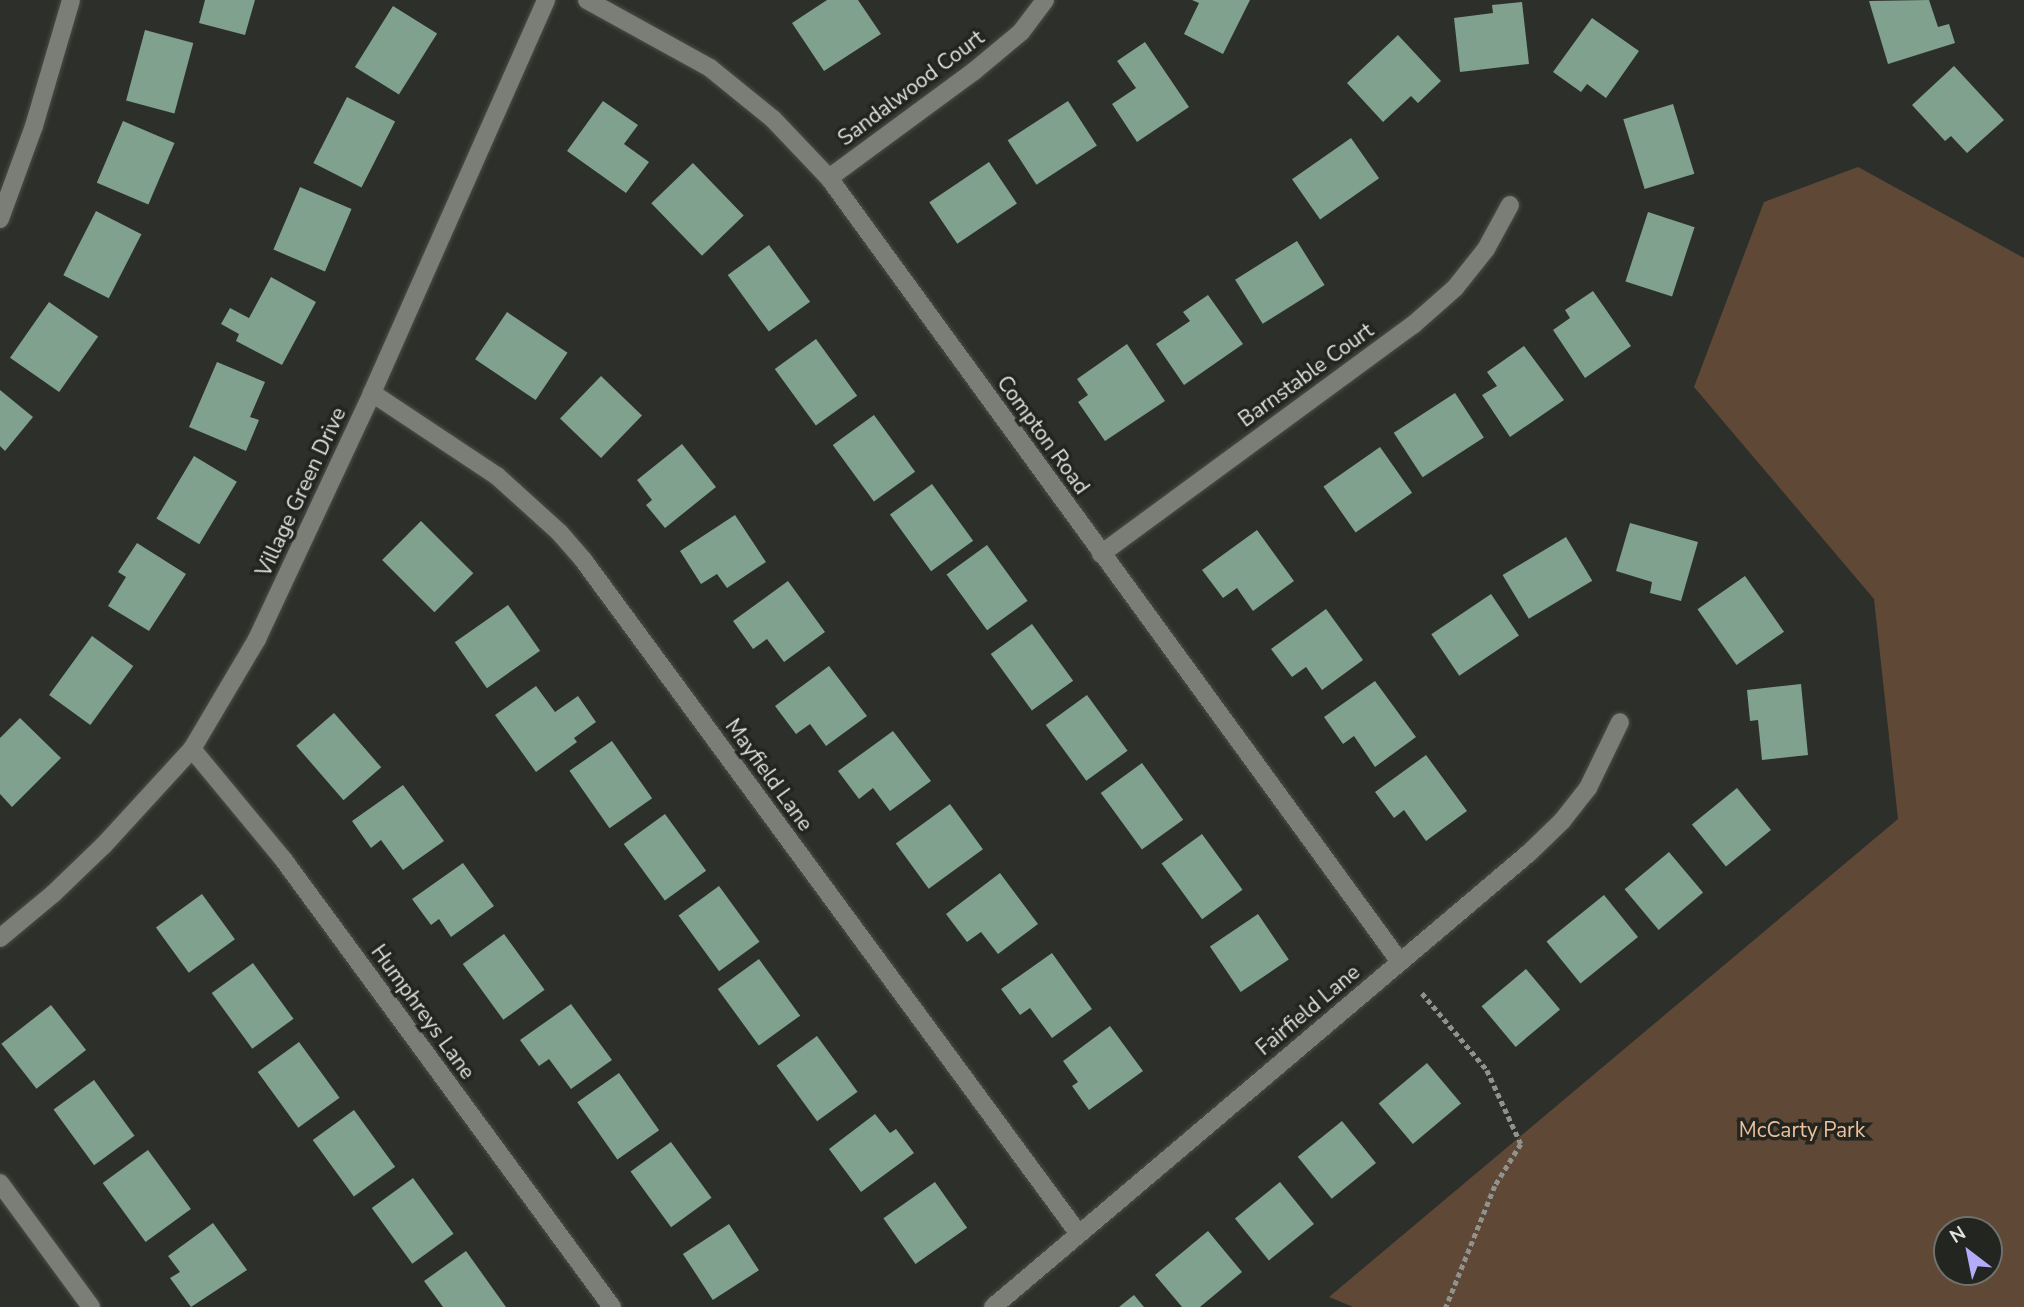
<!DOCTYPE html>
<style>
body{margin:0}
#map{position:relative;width:2024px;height:1307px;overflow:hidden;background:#2d2f2a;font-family:"Nunito Sans",sans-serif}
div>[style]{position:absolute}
.green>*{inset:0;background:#5f4936}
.building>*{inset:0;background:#80a18d;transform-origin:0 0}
.path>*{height:4.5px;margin-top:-2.25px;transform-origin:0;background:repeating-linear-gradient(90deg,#90928e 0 5px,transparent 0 8.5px)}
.roads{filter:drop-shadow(0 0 2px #4a4c48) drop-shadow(0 0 2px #4a4c48)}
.minor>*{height:18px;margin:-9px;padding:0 9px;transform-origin:9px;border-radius:9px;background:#7b7d77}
span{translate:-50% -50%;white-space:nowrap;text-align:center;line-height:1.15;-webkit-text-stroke:7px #232521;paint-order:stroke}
.street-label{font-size:21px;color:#e2e3e0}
.park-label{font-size:21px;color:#f0c099}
.north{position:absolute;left:1933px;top:1216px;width:70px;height:70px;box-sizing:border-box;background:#232521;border:2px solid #6f716d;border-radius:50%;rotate:328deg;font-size:19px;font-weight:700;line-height:28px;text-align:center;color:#e2e3e0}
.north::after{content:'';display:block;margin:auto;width:24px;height:32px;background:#b4acf9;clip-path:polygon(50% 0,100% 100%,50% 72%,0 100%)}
</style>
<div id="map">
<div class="green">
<i style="clip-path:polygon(evenodd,1858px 167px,2024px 258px,2024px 1307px,1353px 1307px,1329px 1297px,1898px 819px,1874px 599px,1694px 387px,1764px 202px,1858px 167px,1989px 1230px,1989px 1272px,1947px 1272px,1947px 1230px,1989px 1230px)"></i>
</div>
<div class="building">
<i style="clip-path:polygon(205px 0,255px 0,245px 35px,199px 23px)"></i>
<i style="clip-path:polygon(827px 0,858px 0,881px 34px,824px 71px,792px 23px)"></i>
<i style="clip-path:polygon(1192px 0,1250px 0,1223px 54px,1184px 34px,1199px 3px)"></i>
<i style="clip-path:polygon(1929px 0,1938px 27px,1949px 24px,1955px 43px,1888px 64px,1869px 1px)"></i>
<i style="clip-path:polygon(1522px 2px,1529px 64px,1460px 72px,1454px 18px,1493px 13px,1492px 5px)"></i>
<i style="left:393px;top:6px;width:52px;height:72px;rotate:32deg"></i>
<i style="clip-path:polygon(1592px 18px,1639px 51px,1606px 98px,1587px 84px,1581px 92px,1553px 72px)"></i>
<i style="left:145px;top:30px;width:50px;height:73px;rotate:15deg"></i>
<i style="clip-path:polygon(1398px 35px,1441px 81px,1418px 103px,1411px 96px,1383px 122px,1347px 83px)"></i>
<i style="clip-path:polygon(1145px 42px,1189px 107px,1137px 142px,1112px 104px,1136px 88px,1117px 61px)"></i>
<i style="clip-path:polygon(1954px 66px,2004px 120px,1967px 153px,1951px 136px,1945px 141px,1912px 105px)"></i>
<i style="left:347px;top:97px;width:54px;height:74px;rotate:27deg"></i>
<i style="clip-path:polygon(603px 101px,638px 125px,624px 144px,649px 162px,626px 193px,567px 151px)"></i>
<i style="left:1068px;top:101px;width:53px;height:72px;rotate:57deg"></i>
<i style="left:1673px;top:104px;width:73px;height:52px;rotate:73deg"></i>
<i style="left:123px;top:121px;width:56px;height:67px;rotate:23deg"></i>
<i style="left:1351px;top:138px;width:49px;height:72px;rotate:55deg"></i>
<i style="left:989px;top:162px;width:50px;height:72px;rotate:56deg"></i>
<i style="left:693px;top:163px;width:73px;height:58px;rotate:46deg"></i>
<i style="left:300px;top:187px;width:56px;height:68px;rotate:23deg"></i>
<i style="left:96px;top:211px;width:51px;height:72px;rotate:27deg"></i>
<i style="left:1648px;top:212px;width:49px;height:73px;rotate:18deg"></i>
<i style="left:1297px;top:241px;width:52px;height:73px;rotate:58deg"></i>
<i style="left:769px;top:245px;width:70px;height:51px;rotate:54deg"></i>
<i style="clip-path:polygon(271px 277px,316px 302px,282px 365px,236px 341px,239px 334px,221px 324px,230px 308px,249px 318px)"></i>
<i style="clip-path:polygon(1593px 291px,1631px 346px,1585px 378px,1553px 330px,1570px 318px,1565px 310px)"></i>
<i style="clip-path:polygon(1208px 295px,1243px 344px,1184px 385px,1156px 344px,1190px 321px,1183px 312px)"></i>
<i style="left:49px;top:302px;width:60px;height:68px;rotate:35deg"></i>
<i style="left:507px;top:312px;width:73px;height:57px;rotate:34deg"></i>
<i style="left:816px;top:339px;width:70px;height:51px;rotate:54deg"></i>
<i style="clip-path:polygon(1127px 344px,1165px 401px,1105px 441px,1078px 402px,1088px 395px,1077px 379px)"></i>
<i style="clip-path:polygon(1524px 346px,1564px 400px,1510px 437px,1482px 395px,1497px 386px,1487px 372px)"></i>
<i style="clip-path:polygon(217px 362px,265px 382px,250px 417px,259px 420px,246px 451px,189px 427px)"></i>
<i style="left:601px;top:376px;width:57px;height:59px;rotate:44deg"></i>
<i style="clip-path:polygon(0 390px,33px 417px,5px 451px,0 446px)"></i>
<i style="left:1455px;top:393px;width:53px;height:73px;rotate:57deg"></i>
<i style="left:874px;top:415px;width:70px;height:51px;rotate:54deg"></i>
<i style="clip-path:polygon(682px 444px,716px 487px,665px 528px,646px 505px,652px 500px,637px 480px)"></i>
<i style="left:1380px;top:447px;width:56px;height:69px;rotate:55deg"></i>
<i style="left:194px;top:456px;width:50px;height:73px;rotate:31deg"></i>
<i style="left:932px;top:484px;width:70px;height:52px;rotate:54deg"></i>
<i style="clip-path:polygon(735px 515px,766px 562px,727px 588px,717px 574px,701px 584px,680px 551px)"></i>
<i style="left:421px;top:521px;width:74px;height:55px;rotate:45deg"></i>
<i style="clip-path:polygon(1630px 523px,1698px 542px,1681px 601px,1650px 593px,1652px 582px,1616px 571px)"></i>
<i style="clip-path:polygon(1257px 530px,1294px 581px,1253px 611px,1237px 588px,1223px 598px,1202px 570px)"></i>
<i style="left:1566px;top:537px;width:51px;height:74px;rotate:59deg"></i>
<i style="clip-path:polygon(137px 543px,186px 574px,149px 631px,108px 606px,126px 577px,118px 572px)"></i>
<i style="left:987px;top:545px;width:69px;height:50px;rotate:54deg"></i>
<i style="left:1745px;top:576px;width:68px;height:58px;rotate:55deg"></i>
<i style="clip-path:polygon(788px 581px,825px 632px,784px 662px,767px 639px,753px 649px,733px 621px)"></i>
<i style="left:1491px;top:594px;width:50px;height:72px;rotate:56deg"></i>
<i style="left:508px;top:605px;width:56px;height:65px;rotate:55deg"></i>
<i style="clip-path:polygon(1326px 609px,1363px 660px,1322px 690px,1306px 667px,1292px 677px,1271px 649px)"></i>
<i style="left:1032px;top:624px;width:70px;height:51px;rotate:54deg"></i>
<i style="left:92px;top:636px;width:51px;height:73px;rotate:36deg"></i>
<i style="clip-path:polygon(829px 666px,867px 716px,826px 746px,810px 724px,796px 734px,775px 706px)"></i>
<i style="clip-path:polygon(1375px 681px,1416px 737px,1375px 767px,1354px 736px,1343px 744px,1324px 717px)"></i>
<i style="clip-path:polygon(1801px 684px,1808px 755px,1762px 760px,1758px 720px,1750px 721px,1747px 690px)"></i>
<i style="clip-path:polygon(536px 686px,555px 712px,578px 696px,596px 722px,574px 738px,577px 742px,536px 772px,495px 715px)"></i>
<i style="left:1087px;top:695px;width:69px;height:51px;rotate:54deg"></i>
<i style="left:334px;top:713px;width:72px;height:50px;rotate:49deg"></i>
<i style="clip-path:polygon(20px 718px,61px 758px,12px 807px,0 794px,0 738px)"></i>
<i style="clip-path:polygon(893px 731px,931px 781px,890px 811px,873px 788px,859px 799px,838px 771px)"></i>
<i style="left:612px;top:741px;width:70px;height:52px;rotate:55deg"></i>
<i style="clip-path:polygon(1426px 755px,1467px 811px,1426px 841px,1404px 810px,1394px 818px,1375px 792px)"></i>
<i style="left:1142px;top:763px;width:70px;height:51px;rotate:54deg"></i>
<i style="clip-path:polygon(403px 785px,444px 841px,403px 870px,381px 840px,371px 848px,352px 821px)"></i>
<i style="left:1737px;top:788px;width:54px;height:58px;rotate:51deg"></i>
<i style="left:950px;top:804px;width:56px;height:67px;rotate:54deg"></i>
<i style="left:665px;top:814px;width:70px;height:51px;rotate:54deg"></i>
<i style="left:1202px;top:834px;width:69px;height:50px;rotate:54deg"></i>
<i style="left:1669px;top:852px;width:53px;height:58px;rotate:50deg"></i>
<i style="clip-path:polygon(463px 863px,494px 906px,451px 937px,439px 919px,431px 925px,412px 899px)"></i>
<i style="clip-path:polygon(1000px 873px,1038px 924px,998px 954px,981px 932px,967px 942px,946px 914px)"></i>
<i style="left:719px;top:886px;width:69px;height:50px;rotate:54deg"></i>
<i style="left:202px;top:894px;width:56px;height:57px;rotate:54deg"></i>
<i style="left:1604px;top:895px;width:54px;height:74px;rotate:51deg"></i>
<i style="left:1258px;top:914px;width:55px;height:58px;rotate:56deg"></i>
<i style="left:504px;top:934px;width:69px;height:51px;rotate:54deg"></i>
<i style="clip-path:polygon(1052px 953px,1092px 1009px,1052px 1038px,1030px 1008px,1020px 1015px,1001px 989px)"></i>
<i style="left:759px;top:959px;width:70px;height:51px;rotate:54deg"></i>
<i style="left:253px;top:963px;width:69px;height:51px;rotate:54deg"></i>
<i style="left:1526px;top:969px;width:53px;height:58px;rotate:50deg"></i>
<i style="clip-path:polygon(571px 1004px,612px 1060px,571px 1089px,549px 1059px,539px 1066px,520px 1040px)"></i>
<i style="left:51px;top:1005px;width:57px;height:63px;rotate:52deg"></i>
<i style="clip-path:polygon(1110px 1026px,1143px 1071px,1089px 1110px,1072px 1086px,1078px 1082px,1063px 1061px)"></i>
<i style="left:817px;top:1036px;width:69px;height:50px;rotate:54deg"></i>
<i style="left:299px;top:1042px;width:69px;height:51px;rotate:54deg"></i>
<i style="left:1427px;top:1063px;width:53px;height:63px;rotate:50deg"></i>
<i style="left:619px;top:1073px;width:70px;height:51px;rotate:55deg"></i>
<i style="left:94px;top:1080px;width:69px;height:50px;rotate:54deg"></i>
<i style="left:354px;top:1110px;width:70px;height:51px;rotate:54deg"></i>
<i style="clip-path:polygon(875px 1114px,890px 1133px,896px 1129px,914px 1153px,861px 1192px,829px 1149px)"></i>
<i style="left:1342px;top:1121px;width:54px;height:57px;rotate:51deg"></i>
<i style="left:671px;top:1142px;width:69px;height:50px;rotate:54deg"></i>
<i style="left:148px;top:1150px;width:73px;height:56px;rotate:54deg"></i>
<i style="left:413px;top:1178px;width:69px;height:51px;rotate:54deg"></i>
<i style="left:935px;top:1182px;width:56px;height:63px;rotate:55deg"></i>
<i style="left:1280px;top:1182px;width:54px;height:58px;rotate:51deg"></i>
<i style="clip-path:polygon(213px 1223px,247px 1270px,191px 1307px,170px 1278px,180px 1272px,168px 1256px)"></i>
<i style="left:729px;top:1224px;width:55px;height:55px;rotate:57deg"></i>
<i style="clip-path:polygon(1208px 1231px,1242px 1272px,1200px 1307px,1182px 1307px,1155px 1275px)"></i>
<i style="clip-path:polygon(466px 1251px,506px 1307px,443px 1307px,424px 1281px)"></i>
<i style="clip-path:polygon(1134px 1295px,1144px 1307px,1119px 1307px)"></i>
</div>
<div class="path">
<i style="left:1422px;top:993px;width:101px;rotate:49.8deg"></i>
<i style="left:1487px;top:1070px;width:81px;rotate:65.3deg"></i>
<i style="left:1521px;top:1144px;width:49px;rotate:121.8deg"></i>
<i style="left:1495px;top:1186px;width:131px;rotate:112deg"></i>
</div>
<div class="roads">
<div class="minor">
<i style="left:587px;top:0;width:141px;rotate:28.9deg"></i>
<i style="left:710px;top:68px;width:81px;rotate:39deg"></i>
<i style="left:773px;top:119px;width:81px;rotate:46.5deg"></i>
<i style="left:829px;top:178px;width:970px;rotate:53.93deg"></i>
<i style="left:829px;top:178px;width:179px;rotate:-36.4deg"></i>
<i style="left:973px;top:72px;width:62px;rotate:-39.8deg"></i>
<i style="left:1021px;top:32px;width:40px;rotate:-53deg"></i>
<i style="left:0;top:219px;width:99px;rotate:-69.9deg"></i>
<i style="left:34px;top:126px;width:131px;rotate:-73.6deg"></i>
<i style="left:372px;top:393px;width:150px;rotate:33.6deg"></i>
<i style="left:497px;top:476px;width:84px;rotate:42.1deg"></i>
<i style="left:559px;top:532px;width:38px;rotate:49deg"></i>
<i style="left:584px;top:561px;width:835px;rotate:53.67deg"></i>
<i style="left:1101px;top:554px;width:387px;rotate:-36.3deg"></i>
<i style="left:1413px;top:325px;width:56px;rotate:-41.4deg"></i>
<i style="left:1455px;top:288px;width:50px;rotate:-51.5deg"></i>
<i style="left:1486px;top:249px;width:50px;rotate:-61.4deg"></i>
<i style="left:192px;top:749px;width:143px;rotate:50.4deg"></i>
<i style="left:283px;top:859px;width:556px;rotate:53.71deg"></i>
<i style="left:0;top:938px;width:69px;rotate:-39.7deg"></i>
<i style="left:53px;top:894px;width:71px;rotate:-43.9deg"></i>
<i style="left:104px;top:845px;width:130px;rotate:-47.5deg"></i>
<i style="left:192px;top:749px;width:128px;rotate:-59.4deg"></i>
<i style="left:257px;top:639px;width:272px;rotate:-64.9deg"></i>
<i style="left:372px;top:393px;width:430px;rotate:-66.1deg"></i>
<i style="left:0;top:1183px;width:154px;rotate:53.7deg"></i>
<i style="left:993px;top:1307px;width:702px;rotate:-40.27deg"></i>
<i style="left:1529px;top:853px;width:46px;rotate:-44.1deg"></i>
<i style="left:1562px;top:821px;width:42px;rotate:-51.8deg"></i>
<i style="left:1588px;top:788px;width:73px;rotate:-64.1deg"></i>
</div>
</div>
<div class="street-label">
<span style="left:911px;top:88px;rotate:-37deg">Sandalwood Court</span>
<span style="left:1306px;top:375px;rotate:-36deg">Barnstable Court</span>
<span style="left:1043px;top:435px;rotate:54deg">Compton Road</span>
<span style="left:301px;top:492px;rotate:-65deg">Village Green Drive</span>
<span style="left:769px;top:775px;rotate:54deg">Mayfield Lane</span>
<span style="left:1308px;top:1010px;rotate:-40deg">Fairfield Lane</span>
<span style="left:423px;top:1012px;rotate:54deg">Humphreys Lane</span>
</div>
<div class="park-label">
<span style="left:1802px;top:1130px">McCarty Park</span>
</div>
<div class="north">N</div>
</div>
